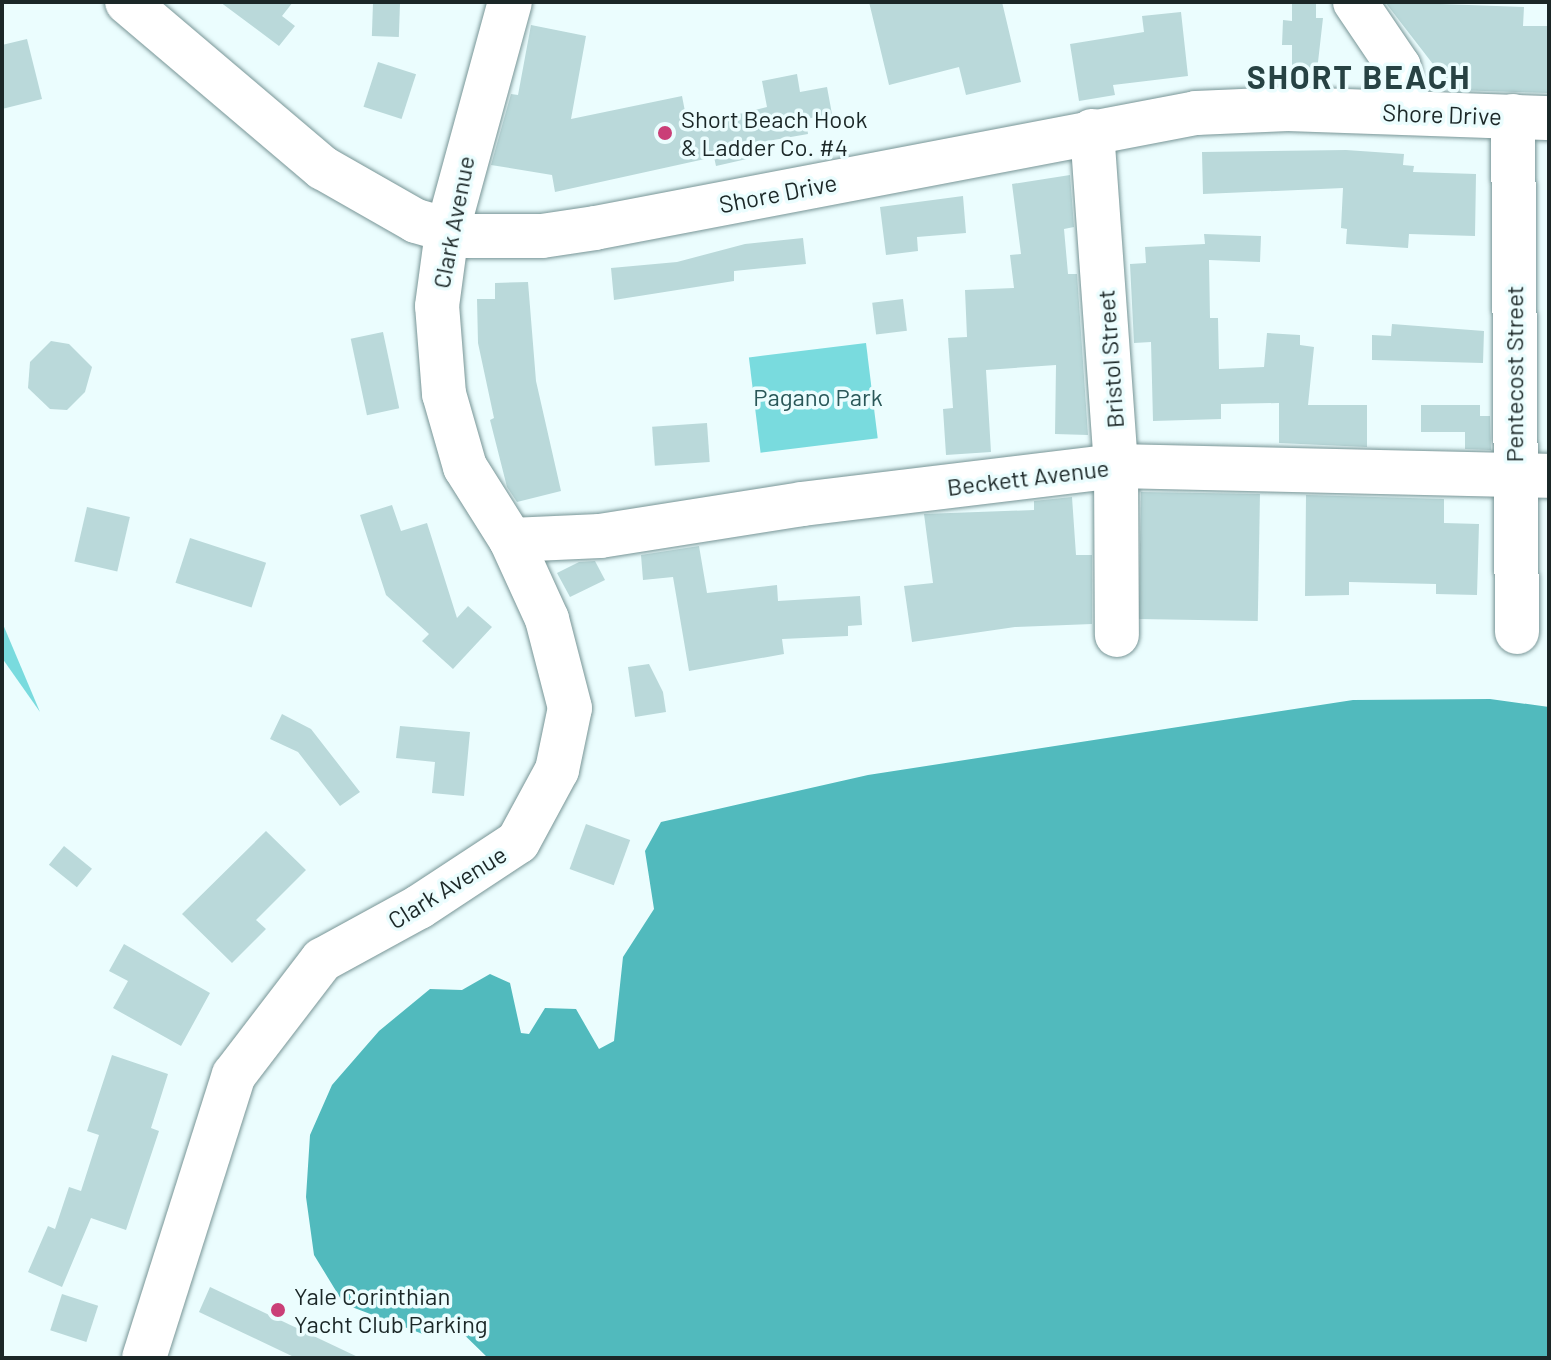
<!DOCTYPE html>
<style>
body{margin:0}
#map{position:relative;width:1551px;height:1360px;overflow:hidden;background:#ebfdfe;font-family:Barlow,sans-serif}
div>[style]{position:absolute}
.green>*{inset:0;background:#79dbde;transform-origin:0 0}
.water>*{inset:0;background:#51babd}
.building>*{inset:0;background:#bad9da;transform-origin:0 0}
.roads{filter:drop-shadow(0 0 2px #789596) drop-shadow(0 0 2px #789596)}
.minor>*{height:44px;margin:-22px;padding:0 22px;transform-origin:22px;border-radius:22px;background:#fff}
.major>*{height:44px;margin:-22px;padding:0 22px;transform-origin:22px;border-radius:22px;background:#fff}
.dots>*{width:22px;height:22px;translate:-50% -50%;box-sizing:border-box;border:4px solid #ebfdfe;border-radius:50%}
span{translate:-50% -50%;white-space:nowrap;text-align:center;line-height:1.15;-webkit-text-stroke:7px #ebfdfe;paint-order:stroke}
.street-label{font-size:24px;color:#1b2727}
.poi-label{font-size:24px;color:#1b2727}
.left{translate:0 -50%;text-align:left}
.park-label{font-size:24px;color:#295758}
.district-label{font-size:32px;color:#274243;font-weight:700;letter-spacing:2px}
.frame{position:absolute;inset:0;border:4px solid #1b2727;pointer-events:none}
</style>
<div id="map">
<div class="green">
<i style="left:866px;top:343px;width:96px;height:118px;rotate:83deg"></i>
<i style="clip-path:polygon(2px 622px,40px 712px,2px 658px)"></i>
</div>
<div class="water">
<i style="clip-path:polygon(1490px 699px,1549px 707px,1549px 1358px,488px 1358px,448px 1319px,428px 1336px,344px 1304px,314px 1255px,306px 1197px,310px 1135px,332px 1085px,379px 1031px,430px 989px,462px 990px,490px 974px,510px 983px,521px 1033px,529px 1034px,545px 1008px,576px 1009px,599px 1049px,614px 1041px,623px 957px,654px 909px,645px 851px,661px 822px,868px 775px,1353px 700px)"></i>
</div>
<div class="building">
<i style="clip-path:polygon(220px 2px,293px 2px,282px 16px,295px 26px,279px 46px)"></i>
<i style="clip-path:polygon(869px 2px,1002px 2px,1021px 82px,966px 95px,959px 67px,889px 85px)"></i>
<i style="clip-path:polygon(1292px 2px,1316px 3px,1316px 18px,1323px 18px,1317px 71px,1292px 71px,1292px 45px,1282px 45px,1283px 20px,1292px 21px)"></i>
<i style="clip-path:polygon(1385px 2px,1524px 7px,1523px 26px,1549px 26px,1549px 93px,1453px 90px)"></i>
<i style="left:373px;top:3px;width:27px;height:33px;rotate:2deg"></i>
<i style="clip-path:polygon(1181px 12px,1188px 76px,1113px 85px,1115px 95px,1079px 101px,1070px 44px,1144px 32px,1142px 16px)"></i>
<i style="clip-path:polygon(531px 25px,586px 36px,571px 119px,682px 96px,688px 127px,767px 107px,762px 81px,797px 74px,800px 92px,827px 87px,832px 114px,806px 119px,808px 134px,757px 143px,760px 156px,716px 166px,714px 157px,555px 192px,552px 175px,491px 165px,511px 94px,518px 95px)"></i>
<i style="clip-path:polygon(27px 39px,42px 99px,2px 109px,2px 45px)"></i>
<i style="left:378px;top:62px;width:40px;height:47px;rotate:18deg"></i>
<i style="clip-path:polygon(1346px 150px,1404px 154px,1403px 165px,1414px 166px,1413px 172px,1476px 174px,1475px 236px,1409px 234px,1408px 248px,1346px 244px,1347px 229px,1341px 228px,1343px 188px,1203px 194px,1202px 152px)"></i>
<i style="clip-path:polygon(1070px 175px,1074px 227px,1064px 229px,1068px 274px,1077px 274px,1088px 435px,1055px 434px,1056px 365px,986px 370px,991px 452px,946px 455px,943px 409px,953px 408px,948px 338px,967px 337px,965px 290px,1014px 288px,1010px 255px,1021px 254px,1012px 184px)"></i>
<i style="clip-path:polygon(963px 196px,966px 233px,917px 237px,918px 251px,886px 255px,880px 207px)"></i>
<i style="clip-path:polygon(1204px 234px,1261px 236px,1260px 262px,1209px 260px,1210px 318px,1218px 318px,1219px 369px,1264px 367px,1267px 333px,1300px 335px,1300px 345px,1314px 347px,1308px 405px,1367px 405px,1367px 447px,1279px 443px,1279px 403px,1221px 404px,1221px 419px,1153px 421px,1151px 342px,1134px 343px,1130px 264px,1146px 263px,1145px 247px,1205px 244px)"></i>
<i style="clip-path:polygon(803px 238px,806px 264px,734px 271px,734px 281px,614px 300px,611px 268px,677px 262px,745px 244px)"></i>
<i style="clip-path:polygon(528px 282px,536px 381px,561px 491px,517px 502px,507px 487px,490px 420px,494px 418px,478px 343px,477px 299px,495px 299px,495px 283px)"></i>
<i style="left:903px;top:299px;width:32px;height:31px;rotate:83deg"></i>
<i style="clip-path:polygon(1392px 324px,1484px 331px,1483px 363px,1372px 360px,1372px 335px,1391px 336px)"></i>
<i style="left:383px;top:332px;width:78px;height:33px;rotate:78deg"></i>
<i style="clip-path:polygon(51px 341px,69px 344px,92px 367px,85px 392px,67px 410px,50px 409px,28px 388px,30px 362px)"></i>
<i style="clip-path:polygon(1421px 405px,1480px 405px,1480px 416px,1490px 416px,1491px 450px,1465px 449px,1465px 432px,1421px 432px)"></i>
<i style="left:707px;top:423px;width:39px;height:55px;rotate:86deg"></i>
<i style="left:1141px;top:492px;width:119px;height:127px;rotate:1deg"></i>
<i style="clip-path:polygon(1306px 495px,1444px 499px,1444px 523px,1479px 524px,1477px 595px,1436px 594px,1436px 584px,1349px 582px,1349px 595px,1305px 596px)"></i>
<i style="clip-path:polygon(1072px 497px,1076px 555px,1092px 555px,1092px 624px,1015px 627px,912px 642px,904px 586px,933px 583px,924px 514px,1034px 510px,1034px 501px)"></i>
<i style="clip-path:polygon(392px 505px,401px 531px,427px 523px,457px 618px,468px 606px,492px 627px,453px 669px,422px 641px,429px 634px,386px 595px,360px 515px)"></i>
<i style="left:87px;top:507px;width:44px;height:56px;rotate:13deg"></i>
<i style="left:190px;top:538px;width:80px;height:47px;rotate:18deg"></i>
<i style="clip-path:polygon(699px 546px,707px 593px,777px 585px,778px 601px,860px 596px,862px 625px,848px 626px,848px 636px,782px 639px,784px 654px,689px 671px,673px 577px,643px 580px,641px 555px)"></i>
<i style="clip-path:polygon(595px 561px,605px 580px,570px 597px,557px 573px,579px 562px)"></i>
<i style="clip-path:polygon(649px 664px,663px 692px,666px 712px,635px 717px,628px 667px)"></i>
<i style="clip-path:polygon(282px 714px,311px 729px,360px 792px,340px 806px,298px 752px,270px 739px)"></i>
<i style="clip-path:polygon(400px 726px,470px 732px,464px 796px,432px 793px,435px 762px,396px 758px)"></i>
<i style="left:586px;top:824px;width:47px;height:48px;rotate:20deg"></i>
<i style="clip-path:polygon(266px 831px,306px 870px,256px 920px,266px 929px,232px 963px,182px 914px)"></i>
<i style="left:64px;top:846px;width:36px;height:24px;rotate:39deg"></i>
<i style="clip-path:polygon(124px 944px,210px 993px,181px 1046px,113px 1008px,128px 981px,109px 971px)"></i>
<i style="clip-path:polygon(112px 1055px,168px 1074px,151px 1128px,159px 1131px,126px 1230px,91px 1218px,62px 1287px,28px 1272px,48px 1226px,55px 1229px,69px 1187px,81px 1191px,99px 1135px,87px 1131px)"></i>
<i style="clip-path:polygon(210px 1287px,360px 1358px,296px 1358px,199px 1312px)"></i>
<i style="left:62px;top:1294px;width:38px;height:38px;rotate:18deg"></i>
</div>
<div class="roads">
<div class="minor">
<i style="left:1355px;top:2px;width:78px;rotate:55.9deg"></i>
<i style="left:1399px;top:67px;width:46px;rotate:81.2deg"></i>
<i style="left:1513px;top:116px;width:516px;rotate:89.56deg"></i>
<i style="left:1092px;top:131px;width:336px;rotate:85.9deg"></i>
<i style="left:1116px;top:466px;width:169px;rotate:89.7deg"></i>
<i style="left:511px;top:540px;width:89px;rotate:-2.6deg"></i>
<i style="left:600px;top:536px;width:205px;rotate:-9deg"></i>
<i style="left:802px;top:504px;width:316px;rotate:-6.9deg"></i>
<i style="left:1116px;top:466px;width:433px;rotate:1.3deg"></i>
<i style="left:144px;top:1358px;width:297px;rotate:-72.4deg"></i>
<i style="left:234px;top:1075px;width:145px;rotate:-52.6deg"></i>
<i style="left:322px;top:960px;width:111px;rotate:-28.7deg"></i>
<i style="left:419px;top:907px;width:118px;rotate:-33.3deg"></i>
<i style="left:518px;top:842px;width:82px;rotate:-61.6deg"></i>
<i style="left:557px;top:770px;width:63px;rotate:-78.2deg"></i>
<i style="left:570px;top:708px;width:92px;rotate:-104.5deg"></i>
<i style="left:547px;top:619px;width:87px;rotate:-114.5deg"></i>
<i style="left:511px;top:540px;width:86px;rotate:-122.2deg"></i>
<i style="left:465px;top:467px;width:76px;rotate:-106deg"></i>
<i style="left:444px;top:394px;width:88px;rotate:-94.5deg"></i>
<i style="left:437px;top:306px;width:75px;rotate:-82.3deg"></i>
<i style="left:447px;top:232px;width:238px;rotate:-74.7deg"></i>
</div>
<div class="major">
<i style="left:127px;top:2px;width:257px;rotate:40.3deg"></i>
<i style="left:323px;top:168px;width:107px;rotate:29.7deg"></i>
<i style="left:416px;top:221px;width:55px;rotate:15.8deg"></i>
<i style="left:469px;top:236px;width:73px"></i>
<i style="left:542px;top:236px;width:54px;rotate:-8.6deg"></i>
<i style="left:595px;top:228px;width:612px;rotate:-10.83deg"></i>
<i style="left:1196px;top:113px;width:92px;rotate:-2.5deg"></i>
<i style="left:1288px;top:109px;width:261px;rotate:2deg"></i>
</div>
</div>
<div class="dots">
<i style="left:665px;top:133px;background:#ca3f77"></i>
<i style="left:278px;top:1310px;background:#ca3f77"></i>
</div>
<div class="street-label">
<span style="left:1442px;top:114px;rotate:2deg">Shore Drive</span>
<span style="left:778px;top:193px;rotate:-11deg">Shore Drive</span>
<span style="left:453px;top:222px;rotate:-79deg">Clark Avenue</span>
<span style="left:1110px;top:359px;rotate:-94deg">Bristol Street</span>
<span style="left:1514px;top:374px;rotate:-90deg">Pentecost Street</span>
<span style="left:1028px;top:477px;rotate:-7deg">Beckett Avenue</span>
<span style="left:447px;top:887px;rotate:-32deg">Clark Avenue</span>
</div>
<div class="poi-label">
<span class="left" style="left:681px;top:133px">Short Beach Hook<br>&amp; Ladder Co. #4</span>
<span class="left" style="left:294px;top:1310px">Yale Corinthian<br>Yacht Club Parking</span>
</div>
<div class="park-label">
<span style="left:818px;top:397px">Pagano Park</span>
</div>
<div class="district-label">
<span style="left:1359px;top:76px">SHORT BEACH</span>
</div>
<div class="frame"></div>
</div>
